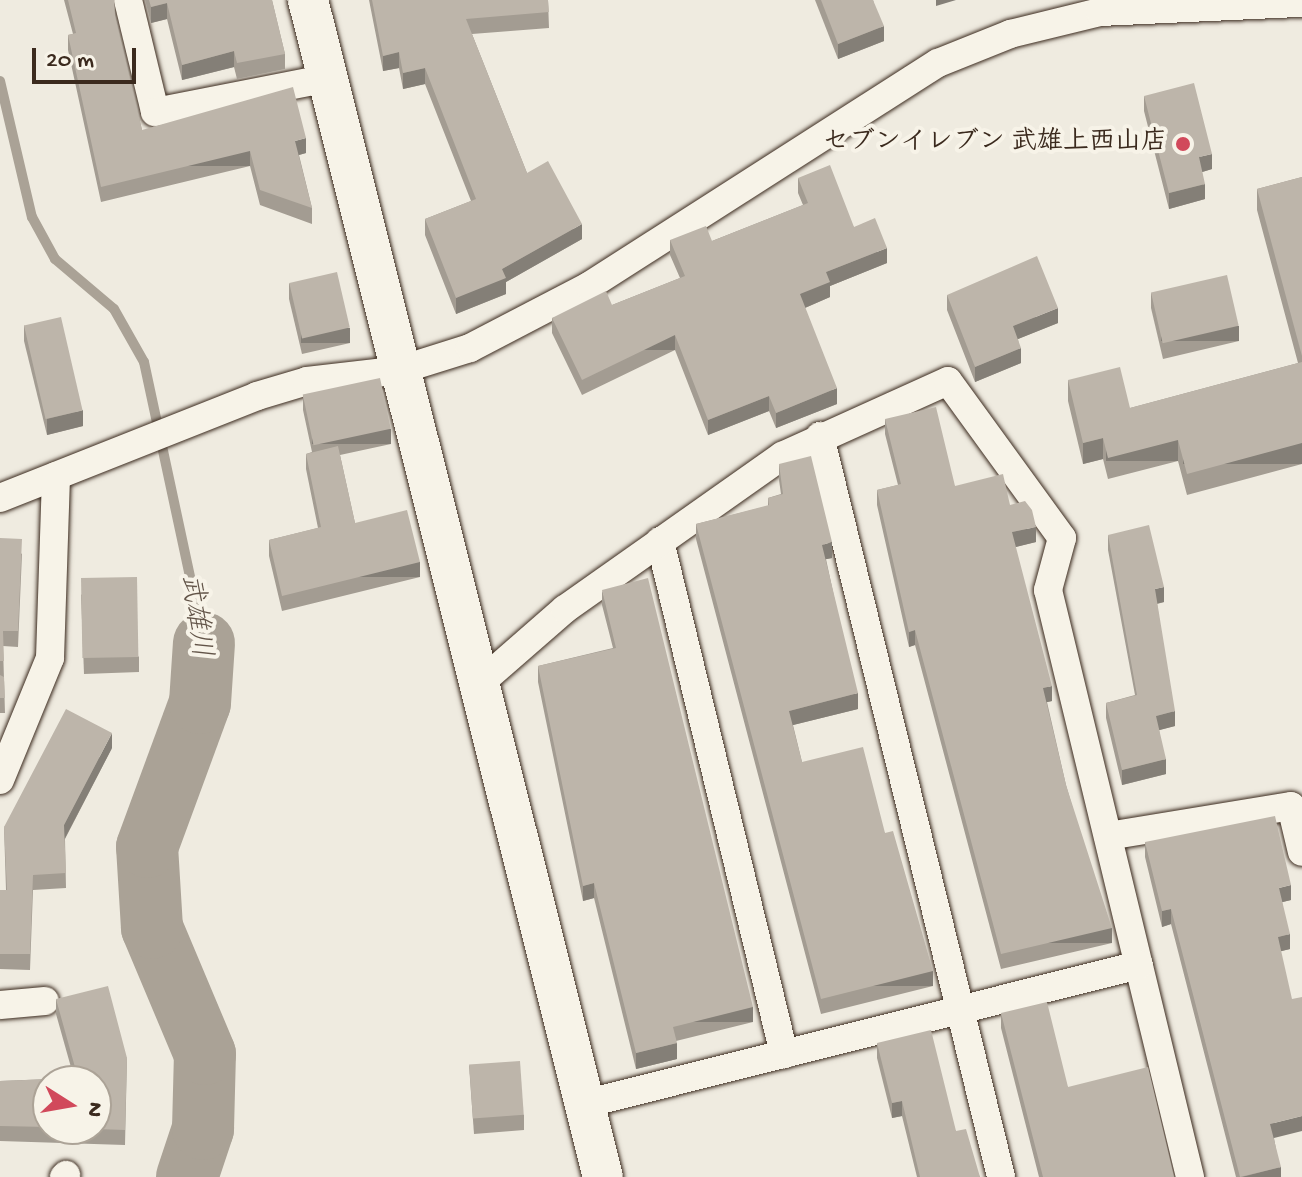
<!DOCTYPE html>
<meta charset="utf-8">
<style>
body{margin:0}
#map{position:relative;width:1302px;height:1177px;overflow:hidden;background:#efebe0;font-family:"Gochi Hand","Klee One",sans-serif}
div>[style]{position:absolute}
.stream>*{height:10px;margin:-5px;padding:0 5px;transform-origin:5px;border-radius:5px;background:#aaa296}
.river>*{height:62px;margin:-31px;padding:0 31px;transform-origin:31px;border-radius:31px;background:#aaa296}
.roads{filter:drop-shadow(0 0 2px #3b2a1e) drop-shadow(0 0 2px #3b2a1e)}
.street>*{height:28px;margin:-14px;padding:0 14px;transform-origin:14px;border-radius:14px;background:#f7f3e8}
.secondary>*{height:40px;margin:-20px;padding:0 20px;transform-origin:20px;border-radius:20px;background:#f7f3e8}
.wall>*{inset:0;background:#a39c92}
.shaded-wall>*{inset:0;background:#847f77;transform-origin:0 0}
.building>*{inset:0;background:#bdb5aa;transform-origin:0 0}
.dots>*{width:22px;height:22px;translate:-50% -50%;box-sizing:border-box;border:4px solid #f7f3e8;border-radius:50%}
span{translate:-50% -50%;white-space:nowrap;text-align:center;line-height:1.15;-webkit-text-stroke:8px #f7f3e8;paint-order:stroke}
.poi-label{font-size:26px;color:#3b2a1e;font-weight:700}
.right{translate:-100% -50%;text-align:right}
.water-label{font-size:28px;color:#625448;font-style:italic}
.north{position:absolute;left:32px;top:1065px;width:80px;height:80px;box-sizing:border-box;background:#f7f3e8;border:2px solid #aca397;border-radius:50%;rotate:101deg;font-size:22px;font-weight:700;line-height:32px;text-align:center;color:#3b2a1e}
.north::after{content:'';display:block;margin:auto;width:28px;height:36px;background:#d1495b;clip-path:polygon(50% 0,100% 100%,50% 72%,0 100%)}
.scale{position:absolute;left:32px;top:48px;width:104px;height:36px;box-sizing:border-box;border:4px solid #3b2a1e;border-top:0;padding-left:10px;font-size:24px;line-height:28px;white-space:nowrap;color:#3b2a1e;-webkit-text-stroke:6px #f7f3e8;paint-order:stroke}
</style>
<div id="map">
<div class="stream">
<i style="left:0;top:81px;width:140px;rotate:76.8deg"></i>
<i style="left:32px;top:217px;width:48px;rotate:61.3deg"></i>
<i style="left:55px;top:259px;width:77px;rotate:40.3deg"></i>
<i style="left:114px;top:309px;width:61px;rotate:60.5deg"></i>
<i style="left:144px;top:362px;width:287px;rotate:77.9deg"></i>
</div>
<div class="river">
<i style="left:187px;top:1177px;width:51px;rotate:-71.6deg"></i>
<i style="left:203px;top:1129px;width:75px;rotate:-88.5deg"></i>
<i style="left:205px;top:1054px;width:137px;rotate:-112.8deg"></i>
<i style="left:152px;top:928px;width:81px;rotate:-93.5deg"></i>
<i style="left:147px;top:847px;width:153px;rotate:-69.8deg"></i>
<i style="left:200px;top:703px;width:60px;rotate:-86.2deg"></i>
</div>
<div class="roads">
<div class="street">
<i style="left:128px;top:0;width:115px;rotate:76.4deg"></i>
<i style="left:155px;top:112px;width:176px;rotate:-11.1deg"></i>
<i style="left:820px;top:436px;width:763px;rotate:76.27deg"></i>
<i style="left:0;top:498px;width:277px;rotate:-21.6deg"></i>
<i style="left:257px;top:396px;width:52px;rotate:-16.7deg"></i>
<i style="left:307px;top:381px;width:94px;rotate:-6.7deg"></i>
<i style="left:400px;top:370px;width:73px;rotate:-17.4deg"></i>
<i style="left:470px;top:348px;width:134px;rotate:-27.5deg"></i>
<i style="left:589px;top:286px;width:414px;rotate:-32.6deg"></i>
<i style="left:938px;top:63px;width:78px;rotate:-21.9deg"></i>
<i style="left:1010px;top:34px;width:93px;rotate:-13.7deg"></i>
<i style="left:1100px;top:12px;width:202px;rotate:-2.6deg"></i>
<i style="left:660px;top:541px;width:528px;rotate:76.41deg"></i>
<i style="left:479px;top:684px;width:114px;rotate:-41.1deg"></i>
<i style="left:565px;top:609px;width:266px;rotate:-35.2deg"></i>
<i style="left:782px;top:456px;width:182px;rotate:-24.3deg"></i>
<i style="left:948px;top:381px;width:194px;rotate:54deg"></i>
<i style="left:1062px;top:538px;width:54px;rotate:105.1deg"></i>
<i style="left:1048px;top:590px;width:604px;rotate:76.4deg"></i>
<i style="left:0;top:780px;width:132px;rotate:-67.7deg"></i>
<i style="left:50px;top:658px;width:182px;rotate:-88.1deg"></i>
<i style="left:1108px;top:836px;width:185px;rotate:-9.3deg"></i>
<i style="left:1291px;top:806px;width:47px;rotate:76.6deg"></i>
<i style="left:0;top:1005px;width:45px;rotate:-5.1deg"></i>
<i style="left:584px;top:1104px;width:572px;rotate:-14.06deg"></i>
<i style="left:64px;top:1177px;width:3px;rotate:-45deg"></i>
</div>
<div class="secondary">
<i style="left:308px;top:0;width:1213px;rotate:75.93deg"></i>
</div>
</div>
<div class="wall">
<i style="clip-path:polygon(64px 0,114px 0,115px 16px,142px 130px,306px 153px,299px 155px,312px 208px,312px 224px,260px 205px,250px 166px,101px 202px,68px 50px,68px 35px,73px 34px)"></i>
<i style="clip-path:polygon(145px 0,272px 0,285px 54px,285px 69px,237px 79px,234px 67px,182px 80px,167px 19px,151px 23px)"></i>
<i style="clip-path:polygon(369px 0,548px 0,549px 28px,472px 34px,527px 173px,582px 239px,506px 282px,506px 294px,456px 314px,425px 235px,425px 219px,471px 201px,425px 84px,403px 89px,399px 68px,383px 71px)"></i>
<i style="clip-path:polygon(815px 0,873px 0,884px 41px,838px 59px)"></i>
<i style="clip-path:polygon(1144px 96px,1212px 169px,1202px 172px,1205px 199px,1169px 209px,1144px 111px)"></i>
<i style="clip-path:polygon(1302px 177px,1302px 464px,1187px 495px,1178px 461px,1108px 479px,1103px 459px,1083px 464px,1068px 401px,1068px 380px,1130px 408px,1298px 363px,1257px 210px,1257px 189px)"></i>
<i style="clip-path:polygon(798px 178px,854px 227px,887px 263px,830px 286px,830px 297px,805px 308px,837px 404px,776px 428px,769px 411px,708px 435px,675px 350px,582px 395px,552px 333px,552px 318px,612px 305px,680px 278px,670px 255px,670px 240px,712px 241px,803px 205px,798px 193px)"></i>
<i style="clip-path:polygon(289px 283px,350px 343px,302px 354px,289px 299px)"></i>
<i style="clip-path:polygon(1151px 293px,1239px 341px,1163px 359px,1151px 308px)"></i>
<i style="clip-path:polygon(947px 295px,1058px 323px,1018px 339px,1021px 363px,975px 382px,947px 310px)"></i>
<i style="clip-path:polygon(24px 325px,83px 426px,47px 435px,24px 341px)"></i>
<i style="clip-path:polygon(303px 395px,391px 444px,340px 455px,355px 523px,420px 577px,282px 611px,269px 556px,269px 540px,318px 528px,306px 469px,306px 454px,312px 452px,303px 410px)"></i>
<i style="clip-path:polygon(885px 419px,955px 486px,1010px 505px,1036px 542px,1015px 547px,1052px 701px,1047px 702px,1066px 785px,1112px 943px,1001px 969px,915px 645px,909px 647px,877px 505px,877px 490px,898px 485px,885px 434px)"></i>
<i style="clip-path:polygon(779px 464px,832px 558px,826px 559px,858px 709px,793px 725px,802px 762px,885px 833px,933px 986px,821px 1014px,696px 539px,696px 524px,768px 506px,768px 498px,781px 494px,779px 480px)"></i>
<i style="clip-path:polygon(1108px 535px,1164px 602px,1157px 604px,1175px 726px,1159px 730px,1166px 774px,1122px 785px,1106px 718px,1106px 703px,1135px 695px,1108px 550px)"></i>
<i style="clip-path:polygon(0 538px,22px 554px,18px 647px,3px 646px,5px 713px,0 713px)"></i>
<i style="clip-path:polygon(602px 590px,753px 1022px,676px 1041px,677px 1059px,636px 1069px,594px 898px,583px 901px,538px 682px,538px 666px,613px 648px,602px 605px)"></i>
<i style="clip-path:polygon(81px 594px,139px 657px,139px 672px,84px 674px)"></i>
<i style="clip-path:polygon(112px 748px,65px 839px,66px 888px,33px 890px,30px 970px,0 969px,0 890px,6px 890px,4px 827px)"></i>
<i style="clip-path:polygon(1145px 842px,1291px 900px,1282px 902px,1290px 949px,1281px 951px,1274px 1138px,1281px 1177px,1236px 1177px,1171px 924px,1162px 927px,1145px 857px)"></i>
<i style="clip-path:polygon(evenodd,56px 999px,127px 1058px,125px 1145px,0 1141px,0 1081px,74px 1078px,56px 1014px,56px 999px,48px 1081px,96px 1129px,48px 1129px,48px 1081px)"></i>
<i style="clip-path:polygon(1001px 1013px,1068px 1087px,1174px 1177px,1039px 1177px,1001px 1028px)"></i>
<i style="clip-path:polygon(877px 1043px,956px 1131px,980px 1177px,917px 1177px,902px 1116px,892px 1118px,877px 1058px)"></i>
<i style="clip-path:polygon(469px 1065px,524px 1115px,524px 1130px,474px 1134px)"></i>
</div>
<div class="shaded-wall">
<i style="clip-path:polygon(936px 0,956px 0,936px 6px)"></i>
<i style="clip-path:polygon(167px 3px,167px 19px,151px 23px,151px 7px)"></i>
<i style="clip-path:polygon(884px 26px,884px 41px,838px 59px,838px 44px)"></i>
<i style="clip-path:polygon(234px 51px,234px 67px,182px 80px,182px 65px)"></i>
<i style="clip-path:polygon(399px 52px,399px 68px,383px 71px,383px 56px)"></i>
<i style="clip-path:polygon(425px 68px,425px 84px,403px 89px,403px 73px)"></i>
<i style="clip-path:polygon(306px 138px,306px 153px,295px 156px,295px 141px)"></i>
<i style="left:250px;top:151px;width:15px;height:153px;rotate:90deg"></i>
<i style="clip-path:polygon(1212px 154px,1212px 169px,1199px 173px,1199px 157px)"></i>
<i style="clip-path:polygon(1205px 184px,1205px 199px,1169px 209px,1169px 193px)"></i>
<i style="clip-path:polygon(582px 224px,582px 239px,506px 282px,506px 294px,456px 314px,456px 298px,502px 269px)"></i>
<i style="clip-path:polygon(887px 248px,887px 263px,830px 286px,830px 297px,800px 310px,800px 294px,826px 272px)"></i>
<i style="clip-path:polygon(1058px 308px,1058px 323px,1013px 341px,1013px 326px)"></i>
<i style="left:1239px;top:326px;width:15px;height:78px;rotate:90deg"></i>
<i style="left:350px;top:328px;width:15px;height:49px;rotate:90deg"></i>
<i style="left:675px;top:335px;width:15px;height:103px;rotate:90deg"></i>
<i style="clip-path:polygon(1021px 348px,1021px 363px,975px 382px,975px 367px)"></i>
<i style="clip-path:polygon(837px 388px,837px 404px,776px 428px,776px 413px)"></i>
<i style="clip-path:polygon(769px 396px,769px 411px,708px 435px,708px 420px)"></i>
<i style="clip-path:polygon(83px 410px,83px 426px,47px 435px,47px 419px)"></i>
<i style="left:391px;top:429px;width:15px;height:79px;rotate:90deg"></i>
<i style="clip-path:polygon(1103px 438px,1103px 459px,1083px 464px,1083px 443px)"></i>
<i style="left:1178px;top:440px;width:21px;height:72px;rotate:90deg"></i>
<i style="left:1302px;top:443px;width:21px;height:119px;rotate:90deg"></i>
<i style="clip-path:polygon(1036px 527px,1036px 542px,1012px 548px,1012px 532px)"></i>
<i style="clip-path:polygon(832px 542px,832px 558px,822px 560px,822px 545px)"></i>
<i style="left:420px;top:562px;width:15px;height:142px;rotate:90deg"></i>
<i style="clip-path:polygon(1164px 587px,1164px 602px,1155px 604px,1155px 589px)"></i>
<i style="clip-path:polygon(915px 630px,915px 645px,909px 647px,909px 632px)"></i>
<i style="clip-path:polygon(1052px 686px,1052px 701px,1043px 703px,1043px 688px)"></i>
<i style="clip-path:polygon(858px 693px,858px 709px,789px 726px,789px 711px)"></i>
<i style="clip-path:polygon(1175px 711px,1175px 726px,1156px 731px,1156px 716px)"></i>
<i style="clip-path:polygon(112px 733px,112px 748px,64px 840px,64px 825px)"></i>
<i style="clip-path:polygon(1166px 759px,1166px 774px,1122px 785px,1122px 770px)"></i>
<i style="clip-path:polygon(594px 883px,594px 898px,583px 901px,583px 886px)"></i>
<i style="clip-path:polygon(1291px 885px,1291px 900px,1279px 903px,1279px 888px)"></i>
<i style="clip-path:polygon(1171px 909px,1171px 924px,1162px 927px,1162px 911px)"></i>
<i style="left:1112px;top:928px;width:15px;height:114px;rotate:90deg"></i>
<i style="clip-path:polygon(1290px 934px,1290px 949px,1278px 952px,1278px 937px)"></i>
<i style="left:933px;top:971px;width:15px;height:115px;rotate:90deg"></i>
<i style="left:753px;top:1007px;width:15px;height:82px;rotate:90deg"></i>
<i style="clip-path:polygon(677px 1043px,677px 1059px,636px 1069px,636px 1053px)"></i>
<i style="clip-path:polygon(902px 1101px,902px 1116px,892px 1118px,892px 1103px)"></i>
<i style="clip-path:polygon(1302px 1116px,1302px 1131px,1270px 1139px,1270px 1124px)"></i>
<i style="clip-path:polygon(1281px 1167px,1281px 1177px,1242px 1177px)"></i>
</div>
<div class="building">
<i style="clip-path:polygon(68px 0,114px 0,115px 16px,142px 130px,293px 87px,306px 138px,295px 141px,312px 208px,260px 190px,250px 151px,101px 187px,68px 35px,76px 33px)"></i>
<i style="clip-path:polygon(149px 0,272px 0,285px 54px,237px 63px,234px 51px,182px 65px,167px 3px,151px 7px)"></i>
<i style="clip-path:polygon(372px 0,548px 0,549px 12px,466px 19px,527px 173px,548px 161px,582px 224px,502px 269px,506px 278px,456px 298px,425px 219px,476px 199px,425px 68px,403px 73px,399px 52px,383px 56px)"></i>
<i style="clip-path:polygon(821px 0,873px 0,884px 26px,838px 44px)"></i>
<i style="clip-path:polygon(1194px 83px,1212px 154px,1199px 157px,1205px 184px,1169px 193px,1144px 96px)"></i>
<i style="clip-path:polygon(830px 165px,854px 227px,875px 218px,887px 248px,826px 272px,830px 282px,800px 294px,837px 388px,776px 413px,769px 396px,708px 420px,675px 335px,582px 380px,552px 318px,606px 291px,612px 305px,685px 276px,670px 240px,706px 226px,712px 241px,808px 203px,798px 178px)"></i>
<i style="clip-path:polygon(1302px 177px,1302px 356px,1257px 189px)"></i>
<i style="clip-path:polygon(1037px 256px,1058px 308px,1013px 326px,1021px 348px,975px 367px,947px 295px)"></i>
<i style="left:337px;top:272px;width:57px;height:49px;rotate:77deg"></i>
<i style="left:1227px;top:275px;width:52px;height:78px;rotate:77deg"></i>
<i style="left:61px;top:317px;width:96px;height:38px;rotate:77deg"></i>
<i style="clip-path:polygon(1302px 362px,1302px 443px,1187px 474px,1178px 440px,1108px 458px,1103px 438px,1083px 443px,1068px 380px,1120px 367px,1130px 408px)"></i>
<i style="left:380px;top:378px;width:52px;height:79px;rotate:78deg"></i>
<i style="clip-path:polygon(936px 407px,955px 486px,1003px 474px,1010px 505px,1025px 501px,1032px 510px,1036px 527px,1012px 532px,1052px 686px,1043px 688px,1066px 785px,1112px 928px,1001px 954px,915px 630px,909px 632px,877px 490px,901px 484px,885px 419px)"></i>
<i style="clip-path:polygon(338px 446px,355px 523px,407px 510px,420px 562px,282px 596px,269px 540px,321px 527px,306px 454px)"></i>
<i style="clip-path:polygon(811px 456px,832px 542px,822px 545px,858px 693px,789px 711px,802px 762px,863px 747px,885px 833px,893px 831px,933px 971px,821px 999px,696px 524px,769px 505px,768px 498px,783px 494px,779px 464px)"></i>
<i style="clip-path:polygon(1149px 525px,1164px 587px,1155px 589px,1175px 711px,1156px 716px,1166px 759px,1122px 770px,1106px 703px,1137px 695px,1108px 535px)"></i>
<i style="clip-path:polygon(0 538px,22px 539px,18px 631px,3px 631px,4px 661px,0 661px)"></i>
<i style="left:137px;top:577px;width:80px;height:56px;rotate:89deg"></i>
<i style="clip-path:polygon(648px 578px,753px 1007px,673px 1027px,677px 1043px,636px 1053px,594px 883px,583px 886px,538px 666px,616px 648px,602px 590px)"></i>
<i style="clip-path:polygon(0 675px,4px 677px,5px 698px,0 698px)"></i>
<i style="clip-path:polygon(66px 709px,112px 733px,64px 825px,66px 873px,33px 875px,30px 954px,0 954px,0 890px,7px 890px,4px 827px)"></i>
<i style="clip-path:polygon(1275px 816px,1291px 885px,1279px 888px,1290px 934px,1278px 937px,1292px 999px,1302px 997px,1302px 1116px,1270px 1124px,1281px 1167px,1240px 1177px,1171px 909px,1162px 911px,1145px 842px)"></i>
<i style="clip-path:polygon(108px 986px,127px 1058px,125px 1130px,96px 1129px,96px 1081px,48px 1081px,48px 1127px,0 1126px,0 1081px,78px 1078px,56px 999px)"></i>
<i style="clip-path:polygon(1047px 1002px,1068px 1087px,1148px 1067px,1174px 1177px,1043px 1177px,1001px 1013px)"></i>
<i style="clip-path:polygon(931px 1030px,956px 1131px,966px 1129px,980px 1177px,920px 1177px,902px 1101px,892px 1103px,877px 1043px)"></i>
<i style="left:520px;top:1061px;width:54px;height:51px;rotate:86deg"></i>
</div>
<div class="dots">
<i style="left:1183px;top:144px;background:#d1495b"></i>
</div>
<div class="poi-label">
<span class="right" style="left:1167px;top:144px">セブンイレブン 武雄上西山店</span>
</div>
<div class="water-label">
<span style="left:194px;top:616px;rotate:82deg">武雄川</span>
</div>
<div class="north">N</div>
<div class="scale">20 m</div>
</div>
